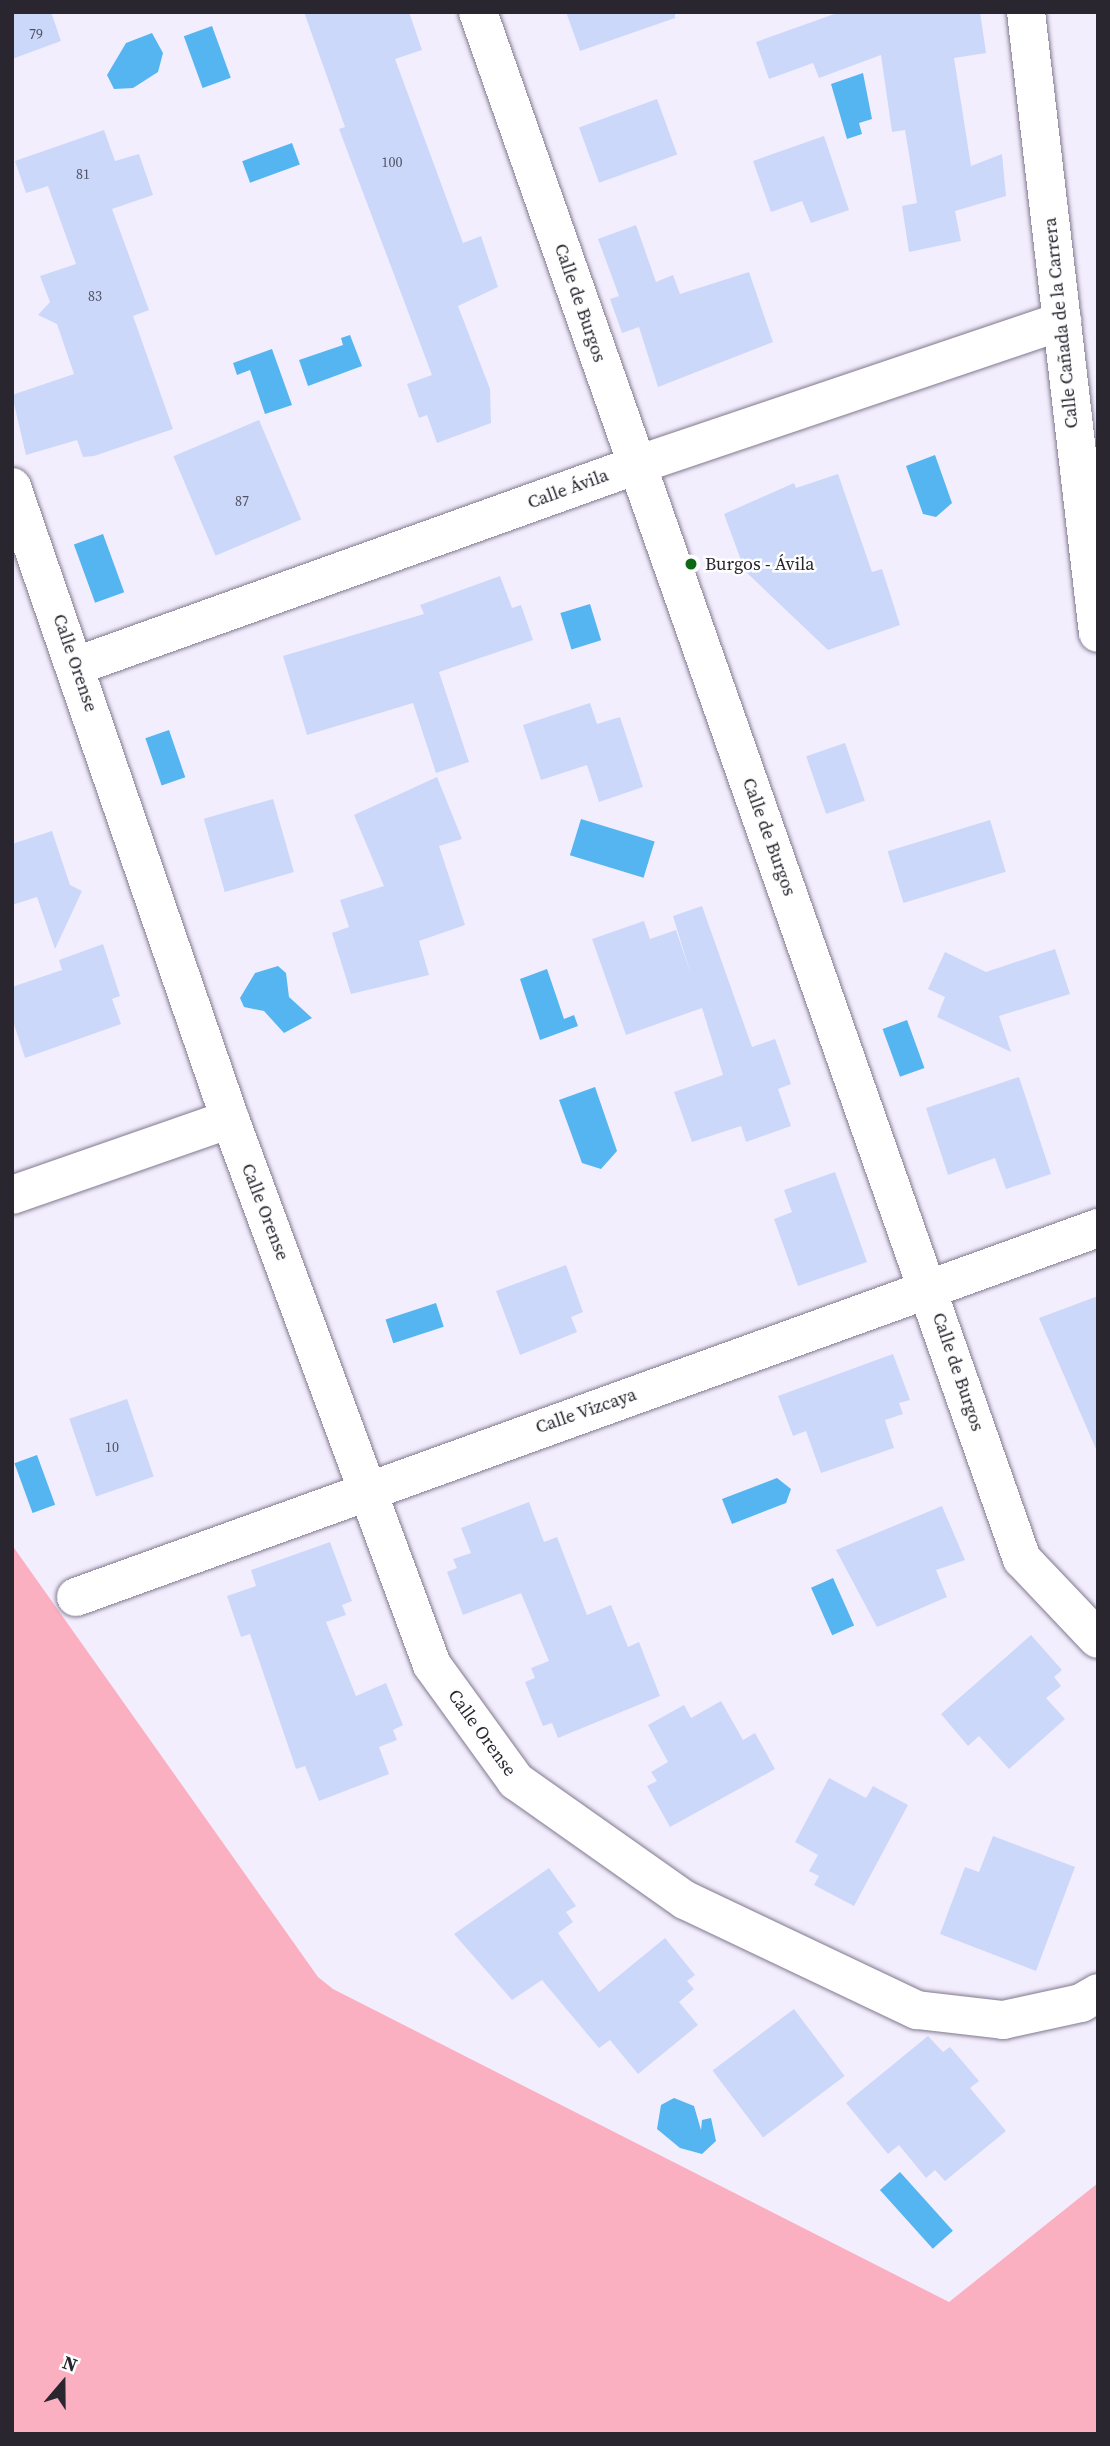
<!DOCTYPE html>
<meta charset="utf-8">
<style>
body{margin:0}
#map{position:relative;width:1110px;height:2446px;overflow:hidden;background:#f3eefd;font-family:"Source Serif 4",serif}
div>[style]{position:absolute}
.green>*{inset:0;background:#fbb0c1}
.water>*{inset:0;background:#54b5f0;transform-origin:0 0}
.building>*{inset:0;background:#cbd8fa;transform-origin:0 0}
.roads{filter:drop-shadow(0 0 2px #81798f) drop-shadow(0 0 2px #81798f)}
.minor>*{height:38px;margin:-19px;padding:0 19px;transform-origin:19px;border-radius:19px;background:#fff}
.dots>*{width:19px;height:19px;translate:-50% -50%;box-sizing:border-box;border:4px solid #fefefe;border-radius:50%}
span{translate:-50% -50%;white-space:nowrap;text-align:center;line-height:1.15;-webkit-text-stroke:5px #fefefe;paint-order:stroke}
.number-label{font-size:14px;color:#525262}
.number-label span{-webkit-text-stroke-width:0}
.street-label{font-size:18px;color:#29262f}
.poi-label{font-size:18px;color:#29262f}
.left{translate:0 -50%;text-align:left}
.frame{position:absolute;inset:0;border:14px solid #29262f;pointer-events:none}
.north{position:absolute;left:28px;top:2348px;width:70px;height:70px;-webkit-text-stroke:5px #fefefe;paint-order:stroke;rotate:20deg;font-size:19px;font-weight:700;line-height:28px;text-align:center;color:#29262f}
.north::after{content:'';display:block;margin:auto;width:24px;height:32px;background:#29262f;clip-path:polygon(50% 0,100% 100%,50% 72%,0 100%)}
</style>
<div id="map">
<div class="green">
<i style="clip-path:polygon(12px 1545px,318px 1977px,333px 1989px,949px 2302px,1098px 2183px,1098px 2434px,12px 2434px)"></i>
</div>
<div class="water">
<i style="left:212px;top:26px;width:55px;height:30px;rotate:70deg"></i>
<i style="clip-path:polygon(152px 33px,163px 53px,158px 72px,133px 88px,114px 89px,107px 75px,126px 43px)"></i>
<i style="clip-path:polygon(863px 73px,872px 119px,859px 123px,862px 134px,847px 139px,831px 84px)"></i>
<i style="left:292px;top:143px;width:23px;height:53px;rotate:70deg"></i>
<i style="clip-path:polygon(350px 335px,362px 366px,308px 386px,299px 360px,343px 345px,341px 338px)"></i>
<i style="clip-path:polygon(272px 349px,292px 405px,265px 414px,250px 370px,237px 375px,233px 363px)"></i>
<i style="clip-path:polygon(935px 455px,952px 503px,936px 517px,923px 514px,906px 466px)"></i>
<i style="left:103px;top:534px;width:62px;height:31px;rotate:70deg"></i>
<i style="left:590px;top:604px;width:38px;height:31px;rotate:73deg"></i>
<i style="left:169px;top:730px;width:50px;height:25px;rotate:71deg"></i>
<i style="left:581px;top:819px;width:77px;height:38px;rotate:17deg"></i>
<i style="clip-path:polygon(278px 966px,286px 973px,289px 997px,312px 1018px,284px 1033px,264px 1011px,244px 1007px,240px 998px,255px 973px)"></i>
<i style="clip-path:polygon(547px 969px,564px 1019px,574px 1015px,578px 1026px,540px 1040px,520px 979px)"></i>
<i style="left:907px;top:1020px;width:51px;height:26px;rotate:70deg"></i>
<i style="clip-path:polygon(595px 1087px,617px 1151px,601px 1169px,582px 1163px,559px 1100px)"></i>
<i style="left:436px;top:1303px;width:25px;height:53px;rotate:72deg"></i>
<i style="left:37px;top:1455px;width:53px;height:24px;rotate:70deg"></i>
<i style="clip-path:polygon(777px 1478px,791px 1489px,786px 1503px,732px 1524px,722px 1499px)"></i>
<i style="left:833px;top:1578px;width:52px;height:24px;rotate:66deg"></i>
<i style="clip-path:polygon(674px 2098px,694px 2106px,701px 2130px,702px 2120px,711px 2118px,716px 2141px,702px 2154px,680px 2148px,657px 2129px,661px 2105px)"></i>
<i style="left:900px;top:2172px;width:79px;height:27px;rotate:48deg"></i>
</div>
<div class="building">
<i style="clip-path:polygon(12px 12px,51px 12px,61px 41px,12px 59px)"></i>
<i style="clip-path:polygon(304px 12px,409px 12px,422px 50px,395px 59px,463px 243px,481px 236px,498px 287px,458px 306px,490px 389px,491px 423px,437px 443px,427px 415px,419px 418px,407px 384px,432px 375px,339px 129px,345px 127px)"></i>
<i style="clip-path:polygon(566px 12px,675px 12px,675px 18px,580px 51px)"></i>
<i style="clip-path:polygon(840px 12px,980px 12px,986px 53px,954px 58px,971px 166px,1002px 154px,1006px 196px,955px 211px,961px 241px,909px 252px,902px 206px,917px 203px,905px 130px,892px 132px,881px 55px,819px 78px,813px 63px,769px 79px,756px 42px)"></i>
<i style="left:657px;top:99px;width:59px;height:83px;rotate:70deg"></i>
<i style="clip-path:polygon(104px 130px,115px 161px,139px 154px,153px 195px,112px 209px,149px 310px,133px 316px,173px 429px,94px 456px,83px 457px,77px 440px,26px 455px,12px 395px,74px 374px,57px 324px,38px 315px,50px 302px,40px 276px,76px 264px,48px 186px,26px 193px,15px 161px)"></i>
<i style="clip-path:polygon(824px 136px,849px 210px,811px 223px,802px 201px,771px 212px,753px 161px)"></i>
<i style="clip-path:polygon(636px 225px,656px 282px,673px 275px,680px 294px,749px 272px,773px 342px,658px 387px,639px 327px,622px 333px,610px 299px,619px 296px,598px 239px)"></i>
<i style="left:259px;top:420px;width:108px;height:93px;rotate:67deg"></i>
<i style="clip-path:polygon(838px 474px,872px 572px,882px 569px,900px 625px,828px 650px,745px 571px,724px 514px,794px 483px,796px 488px)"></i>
<i style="clip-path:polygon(500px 576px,512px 608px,521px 605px,533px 640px,439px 672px,469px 762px,436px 773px,413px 703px,307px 735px,283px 656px,424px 614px,420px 605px)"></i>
<i style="clip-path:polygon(590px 703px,597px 724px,620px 717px,643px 787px,599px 802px,587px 765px,541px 780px,523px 725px)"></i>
<i style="left:845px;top:743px;width:61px;height:41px;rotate:71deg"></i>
<i style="clip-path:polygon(437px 777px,462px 839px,439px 846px,465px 925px,419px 941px,429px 975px,351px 994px,332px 933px,349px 927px,340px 900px,384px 886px,354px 815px)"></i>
<i style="left:273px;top:799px;width:76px;height:72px;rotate:74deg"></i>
<i style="left:990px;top:820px;width:54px;height:107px;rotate:73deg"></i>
<i style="clip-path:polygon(52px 831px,70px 885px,82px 891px,55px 949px,37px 897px,12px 905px,12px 844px)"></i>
<i style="clip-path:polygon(702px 906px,752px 1047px,775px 1039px,791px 1084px,778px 1089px,791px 1126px,746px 1142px,741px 1126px,692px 1142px,674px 1092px,723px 1075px,702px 1008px,626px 1035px,592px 939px,644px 921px,650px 939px,676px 930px,691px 975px,673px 916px)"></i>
<i style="clip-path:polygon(103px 944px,120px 996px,112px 999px,121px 1024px,25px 1058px,12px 1018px,12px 987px,62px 970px,59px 960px)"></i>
<i style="clip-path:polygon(1055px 949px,1070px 994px,999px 1016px,1011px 1052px,937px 1017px,945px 997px,928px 989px,945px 952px,986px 972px)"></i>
<i style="clip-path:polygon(1019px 1077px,1051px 1174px,1006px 1189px,995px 1158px,948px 1175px,926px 1108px)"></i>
<i style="clip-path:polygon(835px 1172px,867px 1262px,798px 1286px,774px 1219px,792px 1212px,784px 1190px)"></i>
<i style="clip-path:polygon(566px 1265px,583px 1312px,571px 1317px,577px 1332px,520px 1355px,496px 1291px)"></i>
<i style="clip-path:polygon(1098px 1296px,1098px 1449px,1096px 1449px,1039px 1318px)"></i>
<i style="clip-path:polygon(893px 1354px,910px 1400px,899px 1403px,903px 1414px,885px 1420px,894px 1448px,821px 1473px,806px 1431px,793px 1436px,778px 1396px)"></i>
<i style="left:127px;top:1399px;width:82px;height:61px;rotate:71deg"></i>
<i style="clip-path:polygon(529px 1502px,544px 1542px,557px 1537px,587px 1615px,611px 1605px,628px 1647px,639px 1642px,660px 1696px,558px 1738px,552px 1723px,543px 1726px,525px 1682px,535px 1678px,531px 1668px,549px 1661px,521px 1593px,463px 1615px,447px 1572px,457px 1568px,453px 1559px,471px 1553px,461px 1528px)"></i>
<i style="clip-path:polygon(942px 1506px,965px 1560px,936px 1570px,947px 1597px,877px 1627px,836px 1550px)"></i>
<i style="clip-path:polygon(330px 1542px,352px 1601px,342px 1605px,346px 1615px,326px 1622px,356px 1696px,386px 1683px,403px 1725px,393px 1730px,397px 1740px,379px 1747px,389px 1774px,319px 1801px,305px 1766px,296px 1769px,250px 1634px,241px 1637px,227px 1596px,256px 1586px,251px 1570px)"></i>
<i style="clip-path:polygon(1031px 1635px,1062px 1670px,1054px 1677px,1061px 1686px,1046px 1698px,1065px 1719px,1009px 1769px,979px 1736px,968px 1746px,941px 1714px)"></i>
<i style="clip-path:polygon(721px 1701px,743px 1740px,755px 1733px,775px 1769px,670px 1827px,647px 1786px,657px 1781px,651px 1772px,668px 1762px,648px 1725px,684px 1705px,691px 1718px)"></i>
<i style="clip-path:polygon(829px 1778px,866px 1798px,873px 1786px,908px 1805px,854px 1906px,814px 1885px,819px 1876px,809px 1871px,818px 1855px,795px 1842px)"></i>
<i style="clip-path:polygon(993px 1836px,1075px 1867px,1036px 1971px,940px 1934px,965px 1867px,979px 1872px)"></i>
<i style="clip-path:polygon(549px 1868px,576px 1906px,566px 1912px,573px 1922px,558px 1933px,599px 1992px,665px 1938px,695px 1975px,687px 1981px,694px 1989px,679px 2002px,698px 2025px,638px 2074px,610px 2040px,599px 2048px,542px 1980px,512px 2000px,454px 1934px)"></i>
<i style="left:794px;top:2009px;width:84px;height:102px;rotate:53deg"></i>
<i style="clip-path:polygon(928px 2036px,943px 2052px,950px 2047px,979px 2081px,970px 2088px,1006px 2131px,945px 2181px,935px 2170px,926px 2178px,899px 2145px,888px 2154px,846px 2103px)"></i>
</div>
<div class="roads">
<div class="minor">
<i style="left:478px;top:12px;width:1640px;rotate:70.63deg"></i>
<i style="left:1022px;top:1559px;width:110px;rotate:46.5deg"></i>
<i style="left:1026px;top:12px;width:625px;rotate:83.39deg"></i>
<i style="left:12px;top:487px;width:669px;rotate:70.97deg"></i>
<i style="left:230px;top:1119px;width:582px;rotate:69.7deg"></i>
<i style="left:432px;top:1665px;width:143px;rotate:54.1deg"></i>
<i style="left:516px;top:1781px;width:207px;rotate:35.2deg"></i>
<i style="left:685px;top:1900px;width:257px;rotate:25.4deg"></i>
<i style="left:917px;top:2010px;width:87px;rotate:6.6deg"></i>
<i style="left:1003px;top:2020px;width:80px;rotate:-12.3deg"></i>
<i style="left:1081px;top:2003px;width:20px;rotate:-30deg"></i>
<i style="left:76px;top:666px;width:596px;rotate:-19.71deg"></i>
<i style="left:637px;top:465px;width:449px;rotate:-18.7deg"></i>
<i style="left:12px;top:1195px;width:231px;rotate:-19.2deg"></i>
<i style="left:76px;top:1597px;width:1087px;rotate:-19.85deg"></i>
</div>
</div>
<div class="dots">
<i style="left:691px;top:564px;background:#0c6a14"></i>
</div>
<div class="number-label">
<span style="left:36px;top:34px">79</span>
<span style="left:392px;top:162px">100</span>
<span style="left:83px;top:174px">81</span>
<span style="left:95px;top:296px">83</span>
<span style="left:242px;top:501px">87</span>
<span style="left:112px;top:1447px">10</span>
</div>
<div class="street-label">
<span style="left:580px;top:303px;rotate:71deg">Calle de Burgos</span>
<span style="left:1061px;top:323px;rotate:-96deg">Calle Cañada de la Carrera</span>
<span style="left:568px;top:489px;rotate:-20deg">Calle Ávila</span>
<span style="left:75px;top:663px;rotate:71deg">Calle Orense</span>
<span style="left:769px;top:837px;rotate:70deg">Calle de Burgos</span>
<span style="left:265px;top:1212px;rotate:69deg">Calle Orense</span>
<span style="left:958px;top:1372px;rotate:71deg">Calle de Burgos</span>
<span style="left:586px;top:1411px;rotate:-19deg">Calle Vizcaya</span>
<span style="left:482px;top:1733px;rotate:54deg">Calle Orense</span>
</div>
<div class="poi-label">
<span class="left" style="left:705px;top:564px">Burgos - Ávila</span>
</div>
<div class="frame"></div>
<div class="north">N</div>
</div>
